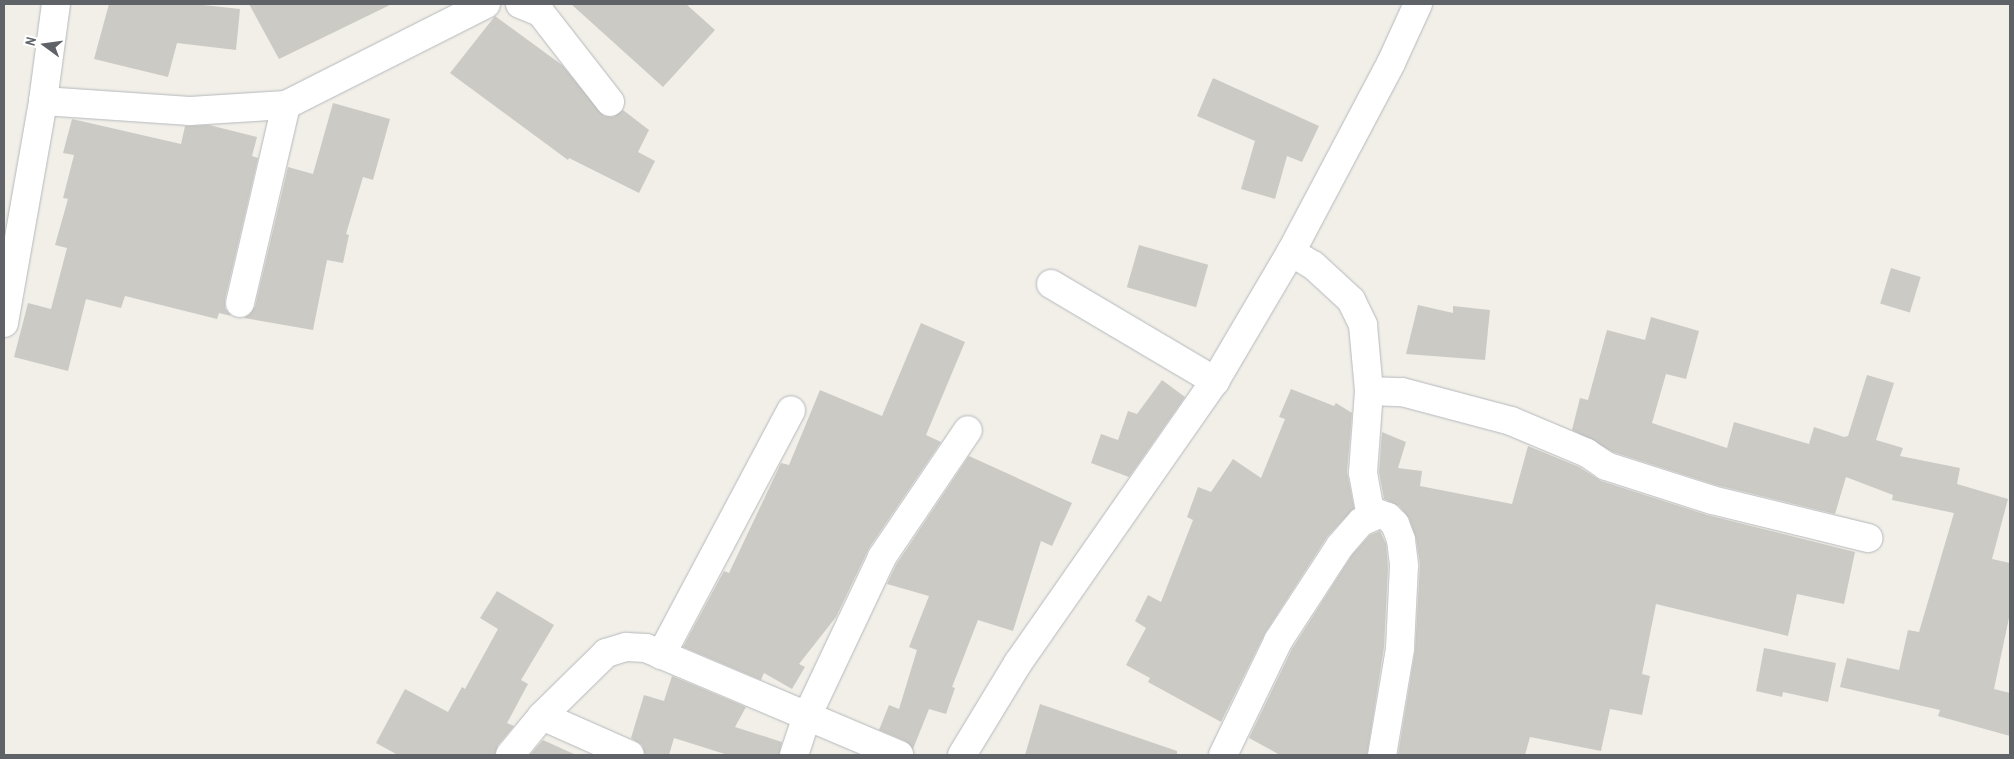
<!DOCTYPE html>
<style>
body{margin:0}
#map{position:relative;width:2014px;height:759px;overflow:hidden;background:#f1efe8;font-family:"Archivo Narrow",sans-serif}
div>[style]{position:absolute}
.building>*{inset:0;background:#cccac5;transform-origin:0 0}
.roads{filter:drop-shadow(0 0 1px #b5b8bc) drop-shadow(0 0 1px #b5b8bc)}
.minor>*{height:28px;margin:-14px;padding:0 14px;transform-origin:14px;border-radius:14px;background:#fff}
span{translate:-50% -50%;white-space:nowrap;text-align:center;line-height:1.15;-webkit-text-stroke:4px #fff;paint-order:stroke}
.frame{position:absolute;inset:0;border:5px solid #5f6368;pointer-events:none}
.north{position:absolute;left:20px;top:20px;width:50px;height:50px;-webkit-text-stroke:4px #fff;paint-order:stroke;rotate:284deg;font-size:14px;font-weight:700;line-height:20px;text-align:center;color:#5f6368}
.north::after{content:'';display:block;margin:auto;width:18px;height:22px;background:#5f6368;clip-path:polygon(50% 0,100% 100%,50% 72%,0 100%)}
</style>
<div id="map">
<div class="building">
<i style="clip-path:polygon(109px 4px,194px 4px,240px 9px,236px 50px,177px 43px,168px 77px,94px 59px)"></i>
<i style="clip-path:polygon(249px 4px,392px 4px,279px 59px)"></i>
<i style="clip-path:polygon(571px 4px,686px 4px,715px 30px,663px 87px)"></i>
<i style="clip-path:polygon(495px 16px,562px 65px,604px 116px,613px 117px,623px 110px,649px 130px,638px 152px,655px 161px,639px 193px,569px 158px,568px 160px,450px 73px)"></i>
<i style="clip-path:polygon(1213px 78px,1319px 126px,1302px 162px,1287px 156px,1275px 199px,1241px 189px,1255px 141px,1197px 116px)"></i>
<i style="clip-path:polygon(333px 103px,390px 119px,373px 180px,363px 177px,346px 234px,349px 235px,343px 263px,327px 260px,313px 330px,244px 318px,255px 307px,288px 167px,313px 174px)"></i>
<i style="clip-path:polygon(72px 119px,181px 144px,185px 126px,209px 125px,257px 137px,252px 156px,258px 158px,225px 299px,225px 308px,231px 316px,219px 313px,217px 319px,125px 296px,121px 308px,86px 299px,68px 371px,14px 357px,28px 303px,51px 309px,67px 248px,55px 245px,68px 199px,63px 198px,74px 155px,63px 153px)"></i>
<i style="left:1139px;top:245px;width:72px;height:44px;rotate:16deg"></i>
<i style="left:1891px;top:268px;width:31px;height:37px;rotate:17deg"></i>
<i style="clip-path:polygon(1418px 305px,1453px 313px,1453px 306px,1490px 310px,1485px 360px,1406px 354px)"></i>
<i style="clip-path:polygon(1651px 317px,1699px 331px,1686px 379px,1666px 374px,1652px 423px,1727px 448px,1734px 422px,1809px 444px,1814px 427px,1844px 437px,1848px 436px,1867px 375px,1894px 383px,1876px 440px,1903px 448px,1900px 456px,1960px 468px,1957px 484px,2008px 499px,1992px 559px,2010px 563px,2010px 613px,1994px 689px,2010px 693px,2010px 736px,1938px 716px,1940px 710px,1840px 687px,1847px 658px,1899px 670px,1908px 630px,1919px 632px,1954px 513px,1892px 500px,1893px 495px,1846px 477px,1835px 514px,1716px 485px,1613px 452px,1572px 430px,1580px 398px,1588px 400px,1607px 330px,1645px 340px)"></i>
<i style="clip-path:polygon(921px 323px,965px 342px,926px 435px,941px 442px,869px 548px,836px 617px,799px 664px,805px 667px,792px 689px,764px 673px,761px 680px,683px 647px,724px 571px,729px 573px,781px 463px,789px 465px,820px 390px,882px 416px)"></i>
<i style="clip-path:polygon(1162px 380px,1185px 397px,1129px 477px,1091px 463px,1101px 434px,1118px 440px,1128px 411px,1137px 414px)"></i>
<i style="clip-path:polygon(1291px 389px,1334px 406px,1336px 403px,1352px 413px,1347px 472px,1354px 508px,1327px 537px,1265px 633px,1221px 722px,1148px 682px,1150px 678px,1126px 665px,1146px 628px,1135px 621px,1148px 595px,1161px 602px,1193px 520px,1187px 517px,1198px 487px,1211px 492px,1233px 459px,1261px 478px,1285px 419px,1279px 417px)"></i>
<i style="clip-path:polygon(1382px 432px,1406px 442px,1398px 468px,1422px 471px,1420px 486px,1512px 504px,1528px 446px,1579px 467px,1601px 481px,1707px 515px,1855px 552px,1844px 604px,1797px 594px,1788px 636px,1656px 604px,1642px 674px,1650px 676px,1642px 715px,1610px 709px,1601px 751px,1530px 737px,1525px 755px,1398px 755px,1415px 652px,1420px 564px,1416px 538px,1409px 518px,1399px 506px,1384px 499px,1379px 472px)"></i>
<i style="clip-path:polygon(969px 456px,1072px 503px,1052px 546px,1041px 541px,1013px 631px,978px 620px,952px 687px,955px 688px,946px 714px,929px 709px,913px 749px,905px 741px,879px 730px,889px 705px,899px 709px,917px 650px,909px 647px,929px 596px,887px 584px,896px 565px)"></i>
<i style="clip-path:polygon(1380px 531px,1386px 544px,1388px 567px,1384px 647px,1367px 755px,1280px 755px,1249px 738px,1292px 649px,1352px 555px,1370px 535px)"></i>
<i style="clip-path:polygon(497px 591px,554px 625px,521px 680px,528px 684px,507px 723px,514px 726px,498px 745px,495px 755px,398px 755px,376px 743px,405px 689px,448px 712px,462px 687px,465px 689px,498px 629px,480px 618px)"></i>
<i style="clip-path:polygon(1764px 648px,1836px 663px,1828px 702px,1783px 692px,1782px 697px,1756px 691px)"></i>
<i style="clip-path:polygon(672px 676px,746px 707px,735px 727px,782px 742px,779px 755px,728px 755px,674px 738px,669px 755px,645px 755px,642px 745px,631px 738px,644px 695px,664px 701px)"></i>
<i style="clip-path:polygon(1040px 704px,1177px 751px,1177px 755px,1025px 755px)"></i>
<i style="clip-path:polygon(543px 740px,576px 755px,530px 755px)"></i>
</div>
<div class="roads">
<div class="minor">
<i style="left:520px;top:4px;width:22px;rotate:22deg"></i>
<i style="left:540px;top:12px;width:114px;rotate:52.1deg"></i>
<i style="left:43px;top:101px;width:147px;rotate:3.9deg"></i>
<i style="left:190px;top:111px;width:96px;rotate:-3.6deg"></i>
<i style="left:286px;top:105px;width:224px;rotate:-26.8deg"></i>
<i style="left:1291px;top:252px;width:26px;rotate:31deg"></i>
<i style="left:1313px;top:265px;width:52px;rotate:42.6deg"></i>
<i style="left:1351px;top:300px;width:28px;rotate:64deg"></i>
<i style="left:1363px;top:325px;width:66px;rotate:84.8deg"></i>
<i style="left:1369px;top:391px;width:82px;rotate:94.2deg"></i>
<i style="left:1363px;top:473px;width:45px;rotate:79.7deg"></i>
<i style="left:1051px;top:284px;width:191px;rotate:30.6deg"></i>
<i style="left:240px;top:303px;width:203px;rotate:-76.9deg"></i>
<i style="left:4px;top:323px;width:225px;rotate:-80deg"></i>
<i style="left:43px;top:101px;width:98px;rotate:-82.4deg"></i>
<i style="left:1369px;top:391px;width:33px;rotate:2deg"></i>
<i style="left:1402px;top:392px;width:113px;rotate:14.9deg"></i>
<i style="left:1511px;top:421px;width:82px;rotate:22.8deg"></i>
<i style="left:1587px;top:453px;width:23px;rotate:34deg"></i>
<i style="left:1606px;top:466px;width:111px;rotate:17.8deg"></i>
<i style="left:1712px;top:500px;width:161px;rotate:13.7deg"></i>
<i style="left:661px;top:655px;width:277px;rotate:-62deg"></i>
<i style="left:542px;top:716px;width:96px;rotate:23.9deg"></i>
<i style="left:510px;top:755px;width:50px;rotate:-50.6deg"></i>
<i style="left:542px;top:716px;width:90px;rotate:-44.5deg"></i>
<i style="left:606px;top:653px;width:21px;rotate:-17deg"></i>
<i style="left:626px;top:647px;width:20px;rotate:3deg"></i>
<i style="left:646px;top:648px;width:275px;rotate:22.9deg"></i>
<i style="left:794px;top:755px;width:41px;rotate:-71.6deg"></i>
<i style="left:807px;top:716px;width:176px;rotate:-64.7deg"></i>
<i style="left:882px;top:557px;width:153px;rotate:-55.9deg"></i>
<i style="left:962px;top:755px;width:108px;rotate:-58.7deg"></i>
<i style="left:1018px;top:663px;width:344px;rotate:-55.1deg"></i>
<i style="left:1215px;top:381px;width:150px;rotate:-59.5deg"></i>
<i style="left:1291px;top:252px;width:214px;rotate:-62.1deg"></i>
<i style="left:1391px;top:63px;width:65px;rotate:-65.4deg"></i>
<i style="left:1223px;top:755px;width:127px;rotate:-64.2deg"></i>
<i style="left:1278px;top:641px;width:113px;rotate:-56.9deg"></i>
<i style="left:1340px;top:546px;width:32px;rotate:-49deg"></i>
<i style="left:1361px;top:522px;width:20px;rotate:-24deg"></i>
<i style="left:1379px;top:514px;width:9px;rotate:18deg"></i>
<i style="left:1388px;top:517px;width:10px;rotate:45deg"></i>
<i style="left:1395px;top:524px;width:17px;rotate:69deg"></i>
<i style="left:1401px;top:540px;width:26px;rotate:83deg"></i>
<i style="left:1404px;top:566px;width:83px;rotate:92.8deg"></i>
<i style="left:1400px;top:649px;width:108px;rotate:99.6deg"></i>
</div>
</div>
<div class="frame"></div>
<div class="north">N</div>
</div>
